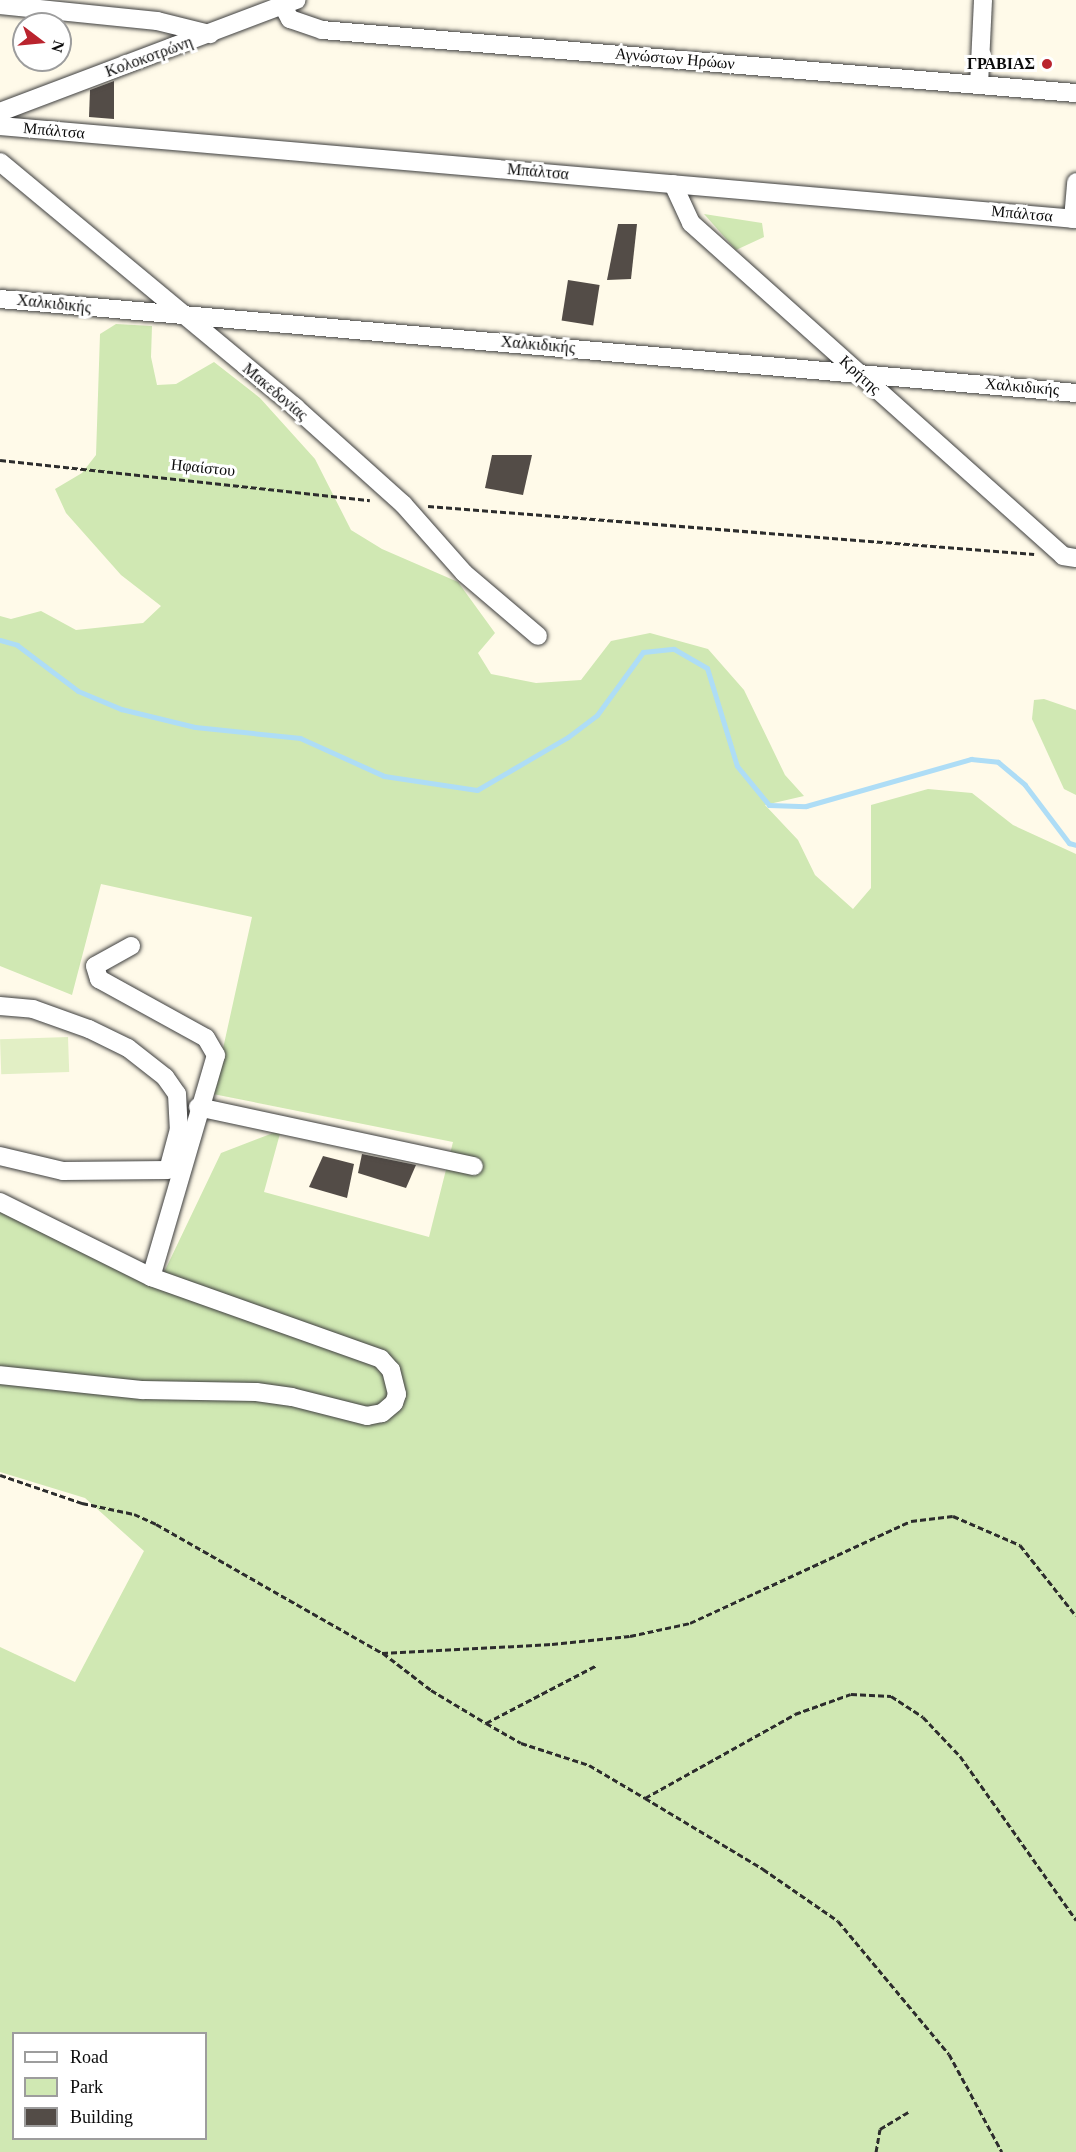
<!DOCTYPE html>
<meta charset="utf-8">
<style>
body{margin:0}
#map{position:relative;width:1076px;height:2152px;overflow:hidden;background:#fffae9;font-family:"Times New Roman",serif}
div>[style]{position:absolute}
.green>*{inset:0;background:#d0e8b3}
.pitch>*{inset:0;background:#e2efc5;transform-origin:0 0}
.stream>*{height:5px;margin:-2.5px;padding:0 2.5px;transform-origin:2.5px;border-radius:2.5px;background:#aeddf6}
.building>*{inset:0;background:#534c47;transform-origin:0 0}
.path>*{height:3px;margin-top:-1.5px;transform-origin:0;background:repeating-linear-gradient(90deg,#2d2d2d 0 6px,transparent 0 9px)}
.roads{filter:drop-shadow(0 0 2px #3e3e3e) drop-shadow(0 0 2px #3e3e3e)}
.street>*{height:18px;margin:-9px;padding:0 9px;transform-origin:9px;border-radius:9px;background:#fff}
.dots>*{width:16px;height:16px;translate:-50% -50%;box-sizing:border-box;border:3px solid #fff;border-radius:50%}
span{translate:-50% -50%;white-space:nowrap;text-align:center;line-height:1.15;-webkit-text-stroke:6px #fff;paint-order:stroke}
.street-label{font-size:16px;color:#0b0b0b}
.poi-label{font-size:16px;color:#0b0b0b;font-weight:700}
.right{translate:-100% -50%;text-align:right}
.legend{position:absolute;left:12px;top:2032px;width:195px;height:108px;box-sizing:border-box;background:#fff;border:2px solid #9d9d9d;margin:0;padding:8px 10px;list-style:none;font-size:18px;color:#0b0b0b}
.legend li{display:flex;align-items:center;gap:12px;height:30px}
.legend b{width:30px;border:2px solid #9d9d9d}
.north{position:absolute;left:12px;top:12px;width:60px;height:60px;box-sizing:border-box;background:#fff;border:2px solid #9d9d9d;border-radius:50%;rotate:106deg;font-size:16px;font-weight:700;line-height:24px;text-align:center;color:#0b0b0b}
.north::after{content:'';display:block;margin:auto;width:21px;height:27px;background:#ba242e;clip-path:polygon(50% 0,100% 100%,50% 72%,0 100%)}
</style>
<div id="map">
<div class="green">
<i style="clip-path:polygon(704px 214px,762px 223px,764px 237px,736px 250px)"></i>
<i style="clip-path:polygon(evenodd,116px 324px,152px 326px,151px 357px,157px 385px,176px 384px,214px 362px,260px 398px,315px 459px,351px 530px,382px 549px,458px 582px,495px 633px,478px 653px,491px 674px,536px 683px,581px 680px,611px 641px,650px 633px,708px 649px,744px 690px,785px 775px,804px 796px,765px 805px,798px 840px,815px 875px,853px 909px,871px 888px,871px 805px,928px 789px,972px 793px,1013px 825px,1076px 854px,1076px 2152px,0 2152px,0 1647px,75px 1682px,144px 1551px,85px 1498px,0 1472px,0 1209px,157px 1287px,221px 1153px,281px 1130px,264px 1192px,429px 1237px,453px 1142px,213px 1094px,252px 917px,101px 884px,72px 995px,0 966px,0 616px,11px 619px,41px 611px,76px 630px,143px 623px,161px 606px,121px 575px,66px 513px,55px 489px,82px 473px,96px 455px,100px 334px,116px 324px,14px 2034px,206px 2034px,206px 2138px,14px 2138px,14px 2034px)"></i>
<i style="clip-path:polygon(1044px 699px,1076px 710px,1076px 795px,1064px 789px,1032px 719px,1034px 700px)"></i>
</div>
<div class="pitch">
<i style="left:68px;top:1037px;width:35px;height:68px;rotate:88deg"></i>
</div>
<div class="stream">
<i style="left:0;top:640px;width:18px;rotate:16deg"></i>
<i style="left:17px;top:645px;width:76px;rotate:37deg"></i>
<i style="left:78px;top:691px;width:47px;rotate:22.7deg"></i>
<i style="left:121px;top:709px;width:76px;rotate:13.7deg"></i>
<i style="left:195px;top:727px;width:106px;rotate:6deg"></i>
<i style="left:300px;top:738px;width:92px;rotate:24.3deg"></i>
<i style="left:384px;top:776px;width:94px;rotate:8.6deg"></i>
<i style="left:477px;top:790px;width:105px;rotate:-30.2deg"></i>
<i style="left:568px;top:737px;width:36px;rotate:-37deg"></i>
<i style="left:597px;top:715px;width:78px;rotate:-53.9deg"></i>
<i style="left:643px;top:652px;width:31px;rotate:-6deg"></i>
<i style="left:674px;top:649px;width:38px;rotate:30deg"></i>
<i style="left:707px;top:668px;width:102px;rotate:73deg"></i>
<i style="left:737px;top:766px;width:50px;rotate:50.6deg"></i>
<i style="left:769px;top:805px;width:37px;rotate:2deg"></i>
<i style="left:806px;top:806px;width:172px;rotate:-15.9deg"></i>
<i style="left:971px;top:759px;width:27px;rotate:6deg"></i>
<i style="left:998px;top:762px;width:35px;rotate:40deg"></i>
<i style="left:1025px;top:785px;width:73px;rotate:52.8deg"></i>
<i style="left:1069px;top:843px;width:7px;rotate:16deg"></i>
</div>
<div class="building">
<i style="clip-path:polygon(114px 81px,114px 119px,89px 117px,90px 90px)"></i>
<i style="clip-path:polygon(618px 224px,637px 224px,631px 279px,607px 280px)"></i>
<i style="left:568px;top:280px;width:32px;height:41px;rotate:9deg"></i>
<i style="clip-path:polygon(492px 455px,532px 455px,523px 495px,485px 488px)"></i>
<i style="clip-path:polygon(362px 1154px,416px 1165px,406px 1188px,358px 1173px)"></i>
<i style="clip-path:polygon(323px 1156px,354px 1164px,347px 1198px,309px 1187px)"></i>
</div>
<div class="path">
<i style="left:0;top:460px;width:372px;rotate:6.2deg"></i>
<i style="left:428px;top:506px;width:608px;rotate:4.53deg"></i>
<i style="left:0;top:1475px;width:87px;rotate:18.9deg"></i>
<i style="left:82px;top:1503px;width:53px;rotate:11.9deg"></i>
<i style="left:134px;top:1514px;width:24px;rotate:24deg"></i>
<i style="left:156px;top:1524px;width:260px;rotate:29.7deg"></i>
<i style="left:382px;top:1653px;width:170px;rotate:-3deg"></i>
<i style="left:552px;top:1644px;width:78px;rotate:-5.9deg"></i>
<i style="left:630px;top:1636px;width:61px;rotate:-12.2deg"></i>
<i style="left:690px;top:1623px;width:243px;rotate:-24.8deg"></i>
<i style="left:911px;top:1521px;width:42px;rotate:-6.8deg"></i>
<i style="left:953px;top:1516px;width:73px;rotate:23.4deg"></i>
<i style="left:1020px;top:1545px;width:90px;rotate:51.7deg"></i>
<i style="left:383px;top:1653px;width:61px;rotate:37.6deg"></i>
<i style="left:431px;top:1690px;width:64px;rotate:31deg"></i>
<i style="left:486px;top:1723px;width:125px;rotate:-27.6deg"></i>
<i style="left:486px;top:1723px;width:40px;rotate:29.7deg"></i>
<i style="left:521px;top:1743px;width:71px;rotate:17.9deg"></i>
<i style="left:589px;top:1765px;width:65px;rotate:30.5deg"></i>
<i style="left:645px;top:1798px;width:172px;rotate:-29.2deg"></i>
<i style="left:795px;top:1714px;width:59px;rotate:-19.7deg"></i>
<i style="left:851px;top:1694px;width:40px;rotate:2.9deg"></i>
<i style="left:891px;top:1696px;width:38px;rotate:33deg"></i>
<i style="left:923px;top:1717px;width:54px;rotate:46.5deg"></i>
<i style="left:960px;top:1756px;width:201px;rotate:54.7deg"></i>
<i style="left:645px;top:1798px;width:138px;rotate:31deg"></i>
<i style="left:763px;top:1869px;width:91px;rotate:34.7deg"></i>
<i style="left:838px;top:1921px;width:173px;rotate:50.2deg"></i>
<i style="left:949px;top:2054px;width:111px;rotate:61.6deg"></i>
<i style="left:876px;top:2152px;width:23px;rotate:-80deg"></i>
<i style="left:880px;top:2129px;width:33px;rotate:-31deg"></i>
</div>
<div class="roads">
<div class="street">
<i style="left:0;top:5px;width:158px;rotate:5.8deg"></i>
<i style="left:157px;top:21px;width:55px;rotate:13.8deg"></i>
<i style="left:283px;top:6px;width:15px;rotate:62deg"></i>
<i style="left:290px;top:19px;width:34px;rotate:19deg"></i>
<i style="left:322px;top:30px;width:757px;rotate:4.78deg"></i>
<i style="left:979px;top:85px;width:85px;rotate:-87.3deg"></i>
<i style="left:0;top:112px;width:317px;rotate:-20.7deg"></i>
<i style="left:0;top:126px;width:1080px;rotate:4.94deg"></i>
<i style="left:0;top:162px;width:385px;rotate:39.7deg"></i>
<i style="left:296px;top:408px;width:144px;rotate:41.9deg"></i>
<i style="left:403px;top:504px;width:92px;rotate:48.5deg"></i>
<i style="left:464px;top:573px;width:97px;rotate:40.4deg"></i>
<i style="left:673px;top:184px;width:43px;rotate:65.2deg"></i>
<i style="left:691px;top:223px;width:499px;rotate:41.8deg"></i>
<i style="left:1063px;top:556px;width:13px;rotate:9deg"></i>
<i style="left:1073px;top:219px;width:37px;rotate:-85deg"></i>
<i style="left:0;top:299px;width:1080px;rotate:4.99deg"></i>
<i style="left:131px;top:946px;width:41px;rotate:150.9deg"></i>
<i style="left:95px;top:966px;width:14px;rotate:73deg"></i>
<i style="left:99px;top:979px;width:122px;rotate:28.9deg"></i>
<i style="left:206px;top:1038px;width:20px;rotate:60deg"></i>
<i style="left:216px;top:1055px;width:231px;rotate:106.3deg"></i>
<i style="left:0;top:1006px;width:33px;rotate:5deg"></i>
<i style="left:33px;top:1009px;width:59px;rotate:19.7deg"></i>
<i style="left:89px;top:1029px;width:43px;rotate:26deg"></i>
<i style="left:128px;top:1048px;width:47px;rotate:38.1deg"></i>
<i style="left:165px;top:1077px;width:21px;rotate:55deg"></i>
<i style="left:177px;top:1094px;width:35px;rotate:87deg"></i>
<i style="left:179px;top:1129px;width:42px;rotate:105deg"></i>
<i style="left:168px;top:1170px;width:105px;rotate:179.5deg"></i>
<i style="left:63px;top:1171px;width:65px;rotate:-166.6deg"></i>
<i style="left:198px;top:1107px;width:282px;rotate:12.1deg"></i>
<i style="left:0;top:1202px;width:169px;rotate:26.4deg"></i>
<i style="left:151px;top:1277px;width:244px;rotate:19.6deg"></i>
<i style="left:381px;top:1359px;width:15px;rotate:48deg"></i>
<i style="left:391px;top:1370px;width:25px;rotate:76deg"></i>
<i style="left:397px;top:1394px;width:9px;rotate:108deg"></i>
<i style="left:394px;top:1403px;width:16px;rotate:140deg"></i>
<i style="left:382px;top:1413px;width:15px;rotate:169deg"></i>
<i style="left:367px;top:1416px;width:77px;rotate:-165.8deg"></i>
<i style="left:292px;top:1397px;width:36px;rotate:-172deg"></i>
<i style="left:256px;top:1392px;width:114px;rotate:-179deg"></i>
<i style="left:142px;top:1390px;width:143px;rotate:-174deg"></i>
</div>
</div>
<div class="dots">
<i style="left:1047px;top:64px;background:#ba242e"></i>
</div>
<div class="street-label">
<span style="left:149px;top:57px;rotate:-20deg">Κολοκοτρώνη</span>
<span style="left:675px;top:59px;rotate:5deg">Αγνώστων Ηρώων</span>
<span style="left:54px;top:131px;rotate:5deg">Μπάλτσα</span>
<span style="left:538px;top:172px;rotate:5deg">Μπάλτσα</span>
<span style="left:1022px;top:214px;rotate:5deg">Μπάλτσα</span>
<span style="left:54px;top:304px;rotate:6deg">Χαλκιδικής</span>
<span style="left:538px;top:345px;rotate:5deg">Χαλκιδικής</span>
<span style="left:860px;top:375px;rotate:42deg">Κρήτης</span>
<span style="left:1022px;top:387px;rotate:5deg">Χαλκιδικής</span>
<span style="left:275px;top:392px;rotate:40deg">Μακεδονίας</span>
<span style="left:203px;top:468px;rotate:6deg">Ηφαίστου</span>
</div>
<div class="poi-label">
<span class="right" style="left:1035px;top:64px">ΓΡΑΒΙΑΣ</span>
</div>
<ul class="legend">
<li><b style="height:8px;background:#fff"></b>Road</li>
<li><b style="height:16px;background:#d0e8b3"></b>Park</li>
<li><b style="height:16px;background:#534c47"></b>Building</li>
</ul>
<div class="north">N</div>
</div>
